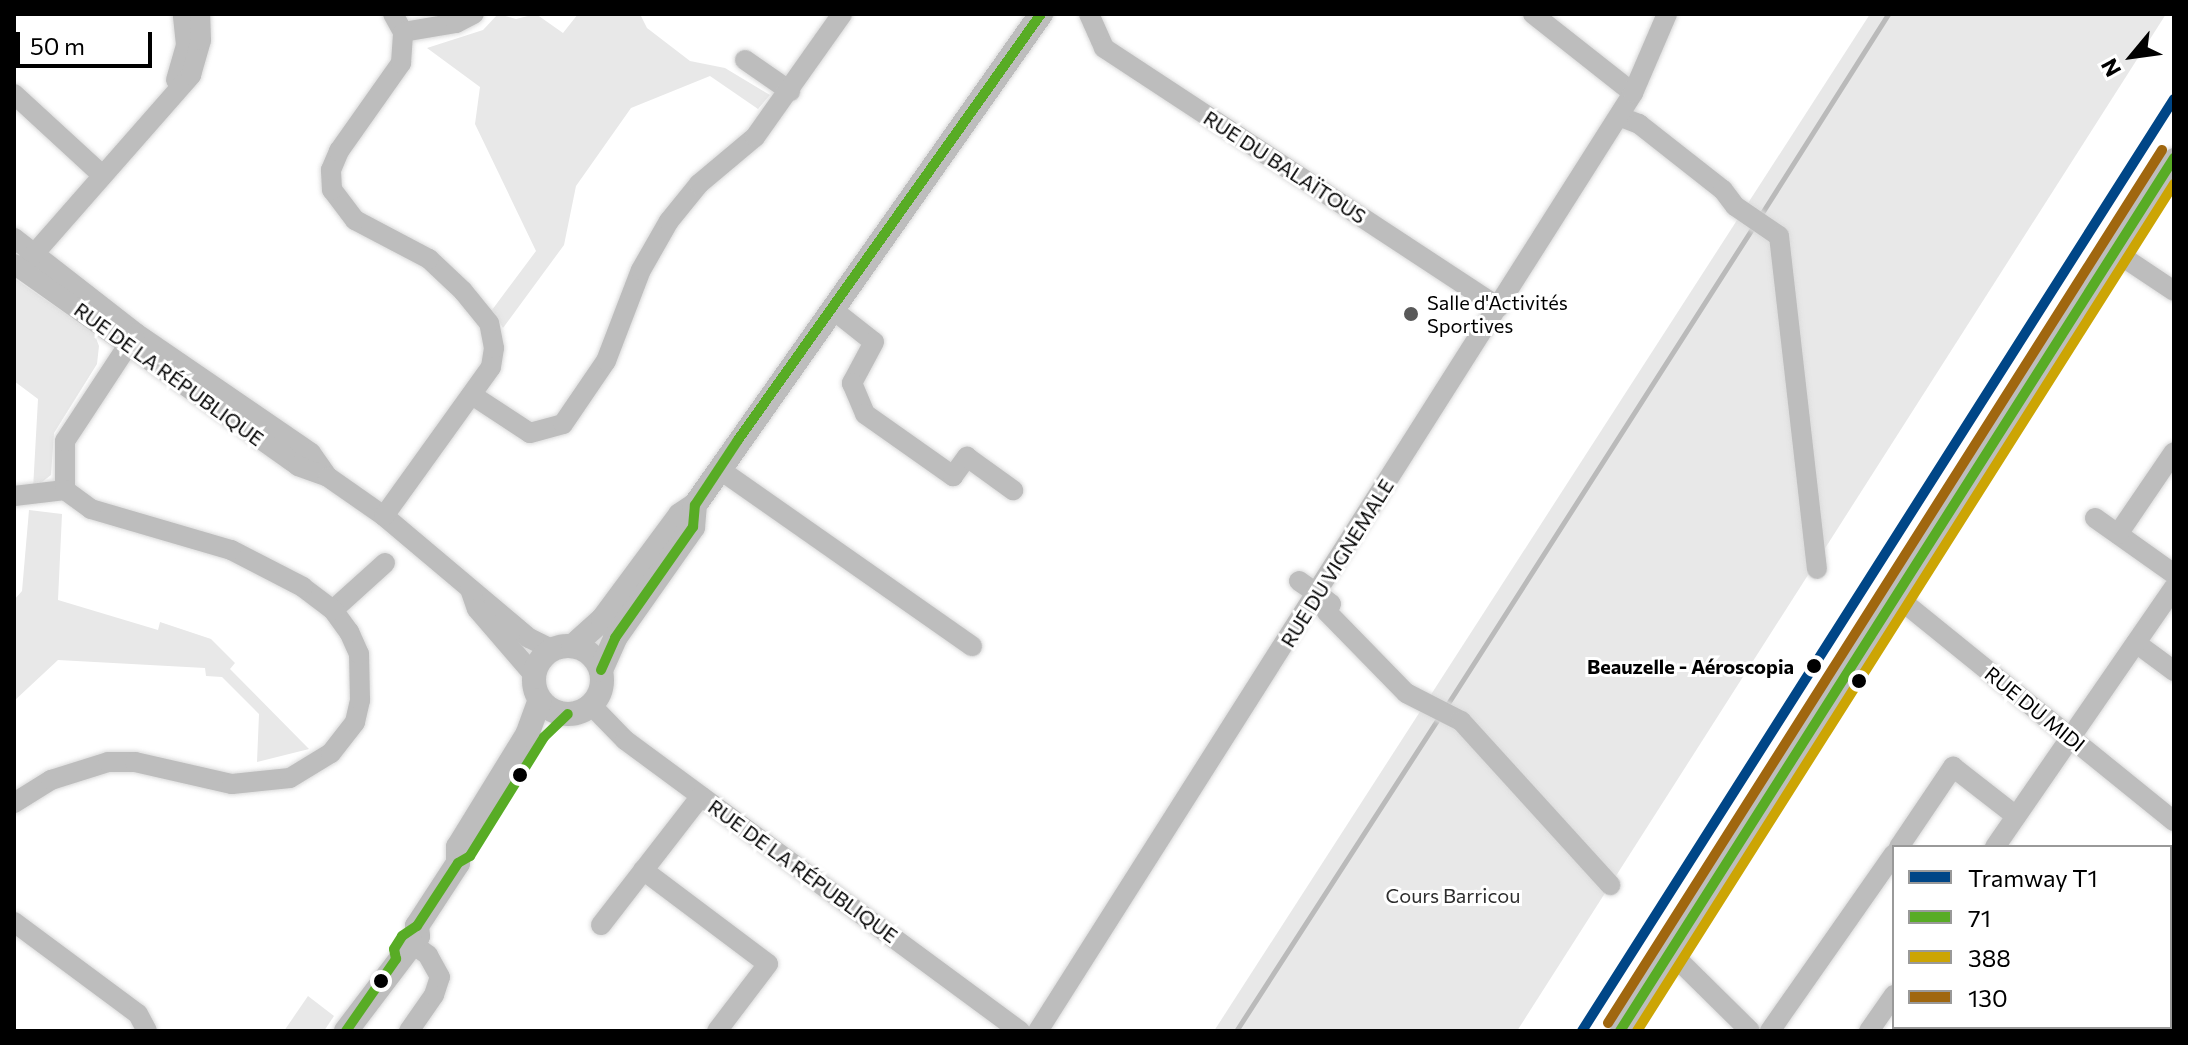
<!DOCTYPE html>
<meta charset="utf-8">
<style>
body{margin:0}
#map{position:relative;width:2188px;height:1045px;overflow:hidden;background:#fff;font-family:Commissioner,sans-serif}
div>[style]{position:absolute}
.green>*{inset:0;background:#e8e8e8}
.stream>*{height:5px;margin:-2.5px;padding:0 2.5px;transform-origin:2.5px;border-radius:2.5px;background:#bababa}
.roads{filter:drop-shadow(0 0 2px #dbdbdb) drop-shadow(0 0 2px #dbdbdb)}
.minor>*{height:20px;margin:-10px;padding:0 10px;transform-origin:10px;border-radius:10px;background:#bdbdbd}
.major>*{height:24px;margin:-12px;padding:0 12px;transform-origin:12px;border-radius:12px;background:#bdbdbd}
.major>.ring{margin:-12px;padding:0;box-sizing:content-box;background:none;border:24px solid #bdbdbd;border-radius:50%}
.bus-1>*{height:10px;margin:-5px;padding:0 5px;transform-origin:5px;border-radius:5px;background:#58ac25}
.bus-2>*{height:10px;margin:-5px;padding:0 5px;transform-origin:5px;border-radius:5px;background:#cca504}
.bus-3>*{height:10px;margin:-5px;padding:0 5px;transform-origin:5px;border-radius:5px;background:#a0670f}
.tram-1>*{height:10px;margin:-5px;padding:0 5px;transform-origin:5px;border-radius:5px;background:#004687}
.dots>*{width:22px;height:22px;translate:-50% -50%;box-sizing:border-box;border:4px solid #fff;border-radius:50%}
span{translate:-50% -50%;white-space:nowrap;text-align:center;line-height:1.15;-webkit-text-stroke:6px #fff;paint-order:stroke}
.street-label{font-size:20px;color:#000}
.poi-label{font-size:20px;color:#000}
.left{translate:0 -50%;text-align:left}
.stop-label{font-size:20px;color:#000;font-weight:700}
.right{translate:-100% -50%;text-align:right}
.park-label{font-size:20px;color:#2d2d2d}
.frame{position:absolute;inset:0;border:16px solid #000;pointer-events:none}
.legend{position:absolute;left:1892px;top:845px;width:280px;height:184px;box-sizing:border-box;background:#fff;border:2px solid #999;margin:0;padding:10px 14px;list-style:none;font-size:24px;color:#000}
.legend li{display:flex;align-items:center;gap:16px;height:40px}
.legend b{width:40px;border:2px solid #999}
.north{position:absolute;left:2092px;top:16px;width:80px;height:80px;-webkit-text-stroke:6px #fff;paint-order:stroke;rotate:241deg;font-size:22px;font-weight:700;line-height:32px;text-align:center;color:#000}
.north::after{content:'';display:block;margin:auto;width:28px;height:36px;background:#000;clip-path:polygon(50% 0,100% 100%,50% 72%,0 100%)}
.scale{position:absolute;left:16px;top:32px;width:136px;height:36px;box-sizing:border-box;border:4px solid #000;border-top:0;padding-left:10px;font-size:24px;line-height:28px;white-space:nowrap;color:#000;-webkit-text-stroke:6px #fff;paint-order:stroke}
</style>
<div id="map">
<div class="green">
<i style="clip-path:polygon(498px 14px,516px 19px,536px 14px,563px 33px,578px 14px,640px 14px,647px 28px,690px 61px,725px 68px,770px 95px,758px 109px,710px 76px,631px 108px,576px 186px,564px 245px,503px 328px,492px 310px,536px 251px,475px 124px,480px 87px,427px 48px,483px 30px)"></i>
<i style="clip-path:polygon(1870px 14px,2166px 14px,1517px 1031px,1214px 1031px)"></i>
<i style="clip-path:polygon(14px 278px,94px 333px,99px 346px,97px 364px,54px 433px,51px 475px,33px 489px,38px 399px,14px 381px)"></i>
<i style="clip-path:polygon(29px 510px,62px 514px,58px 600px,158px 630px,160px 622px,211px 639px,235px 663px,230px 669px,309px 749px,257px 762px,259px 714px,222px 677px,206px 676px,205px 668px,58px 660px,14px 701px,14px 600px,22px 591px)"></i>
<i style="clip-path:polygon(308px 996px,334px 1016px,324px 1031px,284px 1031px)"></i>
</div>
<div class="stream">
<i style="left:1760px;top:216px;width:239px;rotate:-57.6deg"></i>
<i style="left:1445px;top:708px;width:575px;rotate:-57.36deg"></i>
<i style="left:1236px;top:1031px;width:375px;rotate:-57.1deg"></i>
</div>
<div class="roads">
<div class="minor">
<i style="left:393px;top:14px;width:21px;rotate:61deg"></i>
<i style="left:403px;top:32px;width:54px;rotate:-9.6deg"></i>
<i style="left:456px;top:23px;width:20px;rotate:-27deg"></i>
<i style="left:1089px;top:14px;width:37px;rotate:66deg"></i>
<i style="left:1104px;top:48px;width:472px;rotate:33.3deg"></i>
<i style="left:1533px;top:14px;width:127px;rotate:38.3deg"></i>
<i style="left:745px;top:60px;width:55px;rotate:34.6deg"></i>
<i style="left:176px;top:80px;width:36px;rotate:-74deg"></i>
<i style="left:186px;top:45px;width:31px;rotate:-96deg"></i>
<i style="left:14px;top:94px;width:118px;rotate:42.6deg"></i>
<i style="left:1626px;top:119px;width:14px;rotate:21deg"></i>
<i style="left:1639px;top:124px;width:107px;rotate:38.2deg"></i>
<i style="left:1723px;top:190px;width:20px;rotate:53deg"></i>
<i style="left:1735px;top:206px;width:53px;rotate:34.3deg"></i>
<i style="left:1779px;top:236px;width:335px;rotate:83.5deg"></i>
<i style="left:14px;top:238px;width:155px;rotate:37.9deg"></i>
<i style="left:136px;top:333px;width:212px;rotate:34.4deg"></i>
<i style="left:311px;top:453px;width:29px;rotate:55deg"></i>
<i style="left:2114px;top:251px;width:72px;rotate:33.7deg"></i>
<i style="left:27px;top:262px;width:249px;rotate:-48.7deg"></i>
<i style="left:191px;top:75px;width:36px;rotate:-74deg"></i>
<i style="left:201px;top:40px;width:26px;rotate:-92deg"></i>
<i style="left:14px;top:264px;width:349px;rotate:35.4deg"></i>
<i style="left:298px;top:466px;width:32px;rotate:20deg"></i>
<i style="left:328px;top:477px;width:68px;rotate:34.9deg"></i>
<i style="left:384px;top:516px;width:189px;rotate:40.1deg"></i>
<i style="left:529px;top:638px;width:25px;rotate:26deg"></i>
<i style="left:832px;top:309px;width:53px;rotate:38.2deg"></i>
<i style="left:874px;top:342px;width:47px;rotate:118.2deg"></i>
<i style="left:852px;top:383px;width:34px;rotate:67deg"></i>
<i style="left:865px;top:414px;width:108px;rotate:35.2deg"></i>
<i style="left:953px;top:476px;width:24px;rotate:-54deg"></i>
<i style="left:967px;top:457px;width:57px;rotate:35.7deg"></i>
<i style="left:472px;top:395px;width:69px;rotate:33.2deg"></i>
<i style="left:530px;top:433px;width:34px;rotate:-15deg"></i>
<i style="left:563px;top:424px;width:76px;rotate:-55.7deg"></i>
<i style="left:606px;top:361px;width:97px;rotate:-69deg"></i>
<i style="left:641px;top:270px;width:56px;rotate:-60.3deg"></i>
<i style="left:669px;top:221px;width:48px;rotate:-51deg"></i>
<i style="left:699px;top:184px;width:73px;rotate:-40deg"></i>
<i style="left:755px;top:137px;width:151px;rotate:-54.7deg"></i>
<i style="left:719px;top:469px;width:309px;rotate:35deg"></i>
<i style="left:65px;top:490px;width:49px;rotate:-90deg"></i>
<i style="left:65px;top:441px;width:126px;rotate:-56.7deg"></i>
<i style="left:14px;top:496px;width:51px;rotate:-6.7deg"></i>
<i style="left:384px;top:516px;width:183px;rotate:-54.3deg"></i>
<i style="left:491px;top:367px;width:19px;rotate:-81deg"></i>
<i style="left:494px;top:348px;width:25px;rotate:-101deg"></i>
<i style="left:489px;top:323px;width:41px;rotate:-129.1deg"></i>
<i style="left:463px;top:291px;width:47px;rotate:-136.7deg"></i>
<i style="left:429px;top:259px;width:84px;rotate:-152.2deg"></i>
<i style="left:355px;top:220px;width:38px;rotate:-127deg"></i>
<i style="left:332px;top:190px;width:20px;rotate:-93deg"></i>
<i style="left:331px;top:170px;width:21px;rotate:-67deg"></i>
<i style="left:339px;top:151px;width:108px;rotate:-54.8deg"></i>
<i style="left:401px;top:63px;width:31px;rotate:-86deg"></i>
<i style="left:2095px;top:518px;width:97px;rotate:35.3deg"></i>
<i style="left:2118px;top:534px;width:99px;rotate:-55.7deg"></i>
<i style="left:1299px;top:581px;width:12px;rotate:35deg"></i>
<i style="left:470px;top:589px;width:21px;rotate:71deg"></i>
<i style="left:477px;top:609px;width:87px;rotate:49.2deg"></i>
<i style="left:1322px;top:597px;width:11px;rotate:38deg"></i>
<i style="left:1331px;top:604px;width:9px;rotate:117deg"></i>
<i style="left:1327px;top:612px;width:113px;rotate:45.7deg"></i>
<i style="left:1406px;top:693px;width:62px;rotate:27deg"></i>
<i style="left:1461px;top:721px;width:222px;rotate:47.7deg"></i>
<i style="left:1897px;top:597px;width:356px;rotate:39deg"></i>
<i style="left:333px;top:610px;width:70px;rotate:-42.1deg"></i>
<i style="left:2136px;top:643px;width:47px;rotate:36.4deg"></i>
<i style="left:591px;top:705px;width:49px;rotate:45.8deg"></i>
<i style="left:625px;top:740px;width:491px;rotate:36.4deg"></i>
<i style="left:14px;top:803px;width:44px;rotate:-31.9deg"></i>
<i style="left:51px;top:780px;width:60px;rotate:-17.5deg"></i>
<i style="left:108px;top:762px;width:27px"></i>
<i style="left:135px;top:762px;width:99px;rotate:12.8deg"></i>
<i style="left:232px;top:784px;width:58px;rotate:-5.9deg"></i>
<i style="left:290px;top:778px;width:48px;rotate:-31.4deg"></i>
<i style="left:331px;top:753px;width:39px;rotate:-52deg"></i>
<i style="left:355px;top:722px;width:23px;rotate:-77deg"></i>
<i style="left:360px;top:700px;width:46px;rotate:-91.2deg"></i>
<i style="left:359px;top:654px;width:24px;rotate:-114deg"></i>
<i style="left:349px;top:632px;width:27px;rotate:-126deg"></i>
<i style="left:333px;top:610px;width:38px;rotate:-143deg"></i>
<i style="left:303px;top:587px;width:81px;rotate:-152.8deg"></i>
<i style="left:231px;top:550px;width:146px;rotate:-163.7deg"></i>
<i style="left:91px;top:509px;width:32px;rotate:-144deg"></i>
<i style="left:1899px;top:847px;width:97px;rotate:-56deg"></i>
<i style="left:1953px;top:767px;width:80px;rotate:37.9deg"></i>
<i style="left:1995px;top:847px;width:315px;rotate:-55.4deg"></i>
<i style="left:643px;top:870px;width:156px;rotate:36.9deg"></i>
<i style="left:768px;top:964px;width:84px;rotate:127.3deg"></i>
<i style="left:14px;top:922px;width:154px;rotate:36.6deg"></i>
<i style="left:138px;top:1014px;width:19px;rotate:62deg"></i>
<i style="left:601px;top:925px;width:163px;rotate:-52.2deg"></i>
<i style="left:1670px;top:952px;width:112px;rotate:44.6deg"></i>
<i style="left:2170px;top:965px;width:7px;rotate:-56deg"></i>
<i style="left:409px;top:1031px;width:44px;rotate:-55.2deg"></i>
<i style="left:434px;top:995px;width:19px;rotate:-72deg"></i>
<i style="left:440px;top:977px;width:25px;rotate:-119deg"></i>
<i style="left:428px;top:955px;width:19px;rotate:-144deg"></i>
<i style="left:1038px;top:1031px;width:1111px;rotate:-57.61deg"></i>
<i style="left:1633px;top:93px;width:86px;rotate:-66.7deg"></i>
<i style="left:1620px;top:1031px;width:1034px;rotate:-57.6deg"></i>
<i style="left:1770px;top:1031px;width:216px;rotate:-55deg"></i>
<i style="left:1869px;top:1031px;width:44px;rotate:-55.2deg"></i>
<i style="left:2124px;top:1031px;width:5px;rotate:-53deg"></i>
</div>
<div class="major">
<i class="ring" style="left:534px;top:646px;width:44px;height:44px"></i>
<i style="left:573px;top:646px;width:40px;rotate:-42deg"></i>
<i style="left:603px;top:619px;width:129px;rotate:-53.5deg"></i>
<i style="left:680px;top:515px;width:18px;rotate:-34deg"></i>
<i style="left:695px;top:505px;width:601px;rotate:-54.83deg"></i>
<i style="left:601px;top:670px;width:35px;rotate:-66deg"></i>
<i style="left:615px;top:638px;width:136px;rotate:-54.9deg"></i>
<i style="left:693px;top:527px;width:22px;rotate:-85deg"></i>
<i style="left:346px;top:1031px;width:119px;rotate:-52.8deg"></i>
<i style="left:418px;top:936px;width:10px;rotate:-96deg"></i>
<i style="left:417px;top:926px;width:75px;rotate:-56.9deg"></i>
<i style="left:458px;top:863px;width:16px;rotate:-90deg"></i>
<i style="left:458px;top:847px;width:132px;rotate:-58.4deg"></i>
<i style="left:527px;top:735px;width:37px;rotate:-70deg"></i>
</div>
</div>
<div class="bus-1">
<i style="left:601px;top:670px;width:35px;rotate:-66deg"></i>
<i style="left:615px;top:638px;width:136px;rotate:-54.9deg"></i>
<i style="left:693px;top:527px;width:22px;rotate:-85deg"></i>
<i style="left:695px;top:505px;width:78px;rotate:-56.5deg"></i>
<i style="left:738px;top:440px;width:523px;rotate:-54.58deg"></i>
<i style="left:346px;top:1031px;width:88px;rotate:-55.2deg"></i>
<i style="left:396px;top:959px;width:10px;rotate:-101deg"></i>
<i style="left:394px;top:949px;width:15px;rotate:-58deg"></i>
<i style="left:402px;top:936px;width:18px;rotate:-34deg"></i>
<i style="left:417px;top:926px;width:75px;rotate:-56.9deg"></i>
<i style="left:458px;top:863px;width:14px;rotate:-30deg"></i>
<i style="left:470px;top:856px;width:140px;rotate:-58.1deg"></i>
<i style="left:544px;top:737px;width:33px;rotate:-44deg"></i>
<i style="left:1620px;top:1031px;width:1034px;rotate:-57.6deg"></i>
</div>
<div class="bus-2">
<i style="left:1637px;top:1031px;width:1003px;rotate:-57.63deg"></i>
</div>
<div class="bus-3">
<i style="left:1608px;top:1023px;width:1034px;rotate:-57.6deg"></i>
</div>
<div class="tram-1">
<i style="left:1582px;top:1031px;width:1104px;rotate:-57.58deg"></i>
</div>
<div class="dots">
<i style="left:1411px;top:314px;background:#595959"></i>
<i style="left:1814px;top:666px;background:#000"></i>
<i style="left:1859px;top:681px;background:#000"></i>
<i style="left:520px;top:775px;background:#000"></i>
<i style="left:381px;top:981px;background:#000"></i>
</div>
<div class="street-label">
<span style="left:1285px;top:167px;rotate:33deg">RUE DU BALAÏTOUS</span>
<span style="left:169px;top:374px;rotate:36deg">RUE DE LA RÉPUBLIQUE</span>
<span style="left:1337px;top:563px;rotate:-58deg">RUE DU VIGNEMALE</span>
<span style="left:2035px;top:709px;rotate:39deg">RUE DU MIDI</span>
<span style="left:803px;top:871px;rotate:36deg">RUE DE LA RÉPUBLIQUE</span>
</div>
<div class="poi-label">
<span class="left" style="left:1427px;top:314px">Salle d'Activités<br>Sportives</span>
</div>
<div class="stop-label">
<span class="right" style="left:1794px;top:666px">Beauzelle - Aéroscopia</span>
</div>
<div class="park-label">
<span style="left:1453px;top:895px">Cours Barricou</span>
</div>
<div class="frame"></div>
<ul class="legend">
<li><b style="height:10px;background:#004687"></b>Tramway T1</li>
<li><b style="height:10px;background:#58ac25"></b>71</li>
<li><b style="height:10px;background:#cca504"></b>388</li>
<li><b style="height:10px;background:#a0670f"></b>130</li>
</ul>
<div class="north">N</div>
<div class="scale">50 m</div>
</div>
